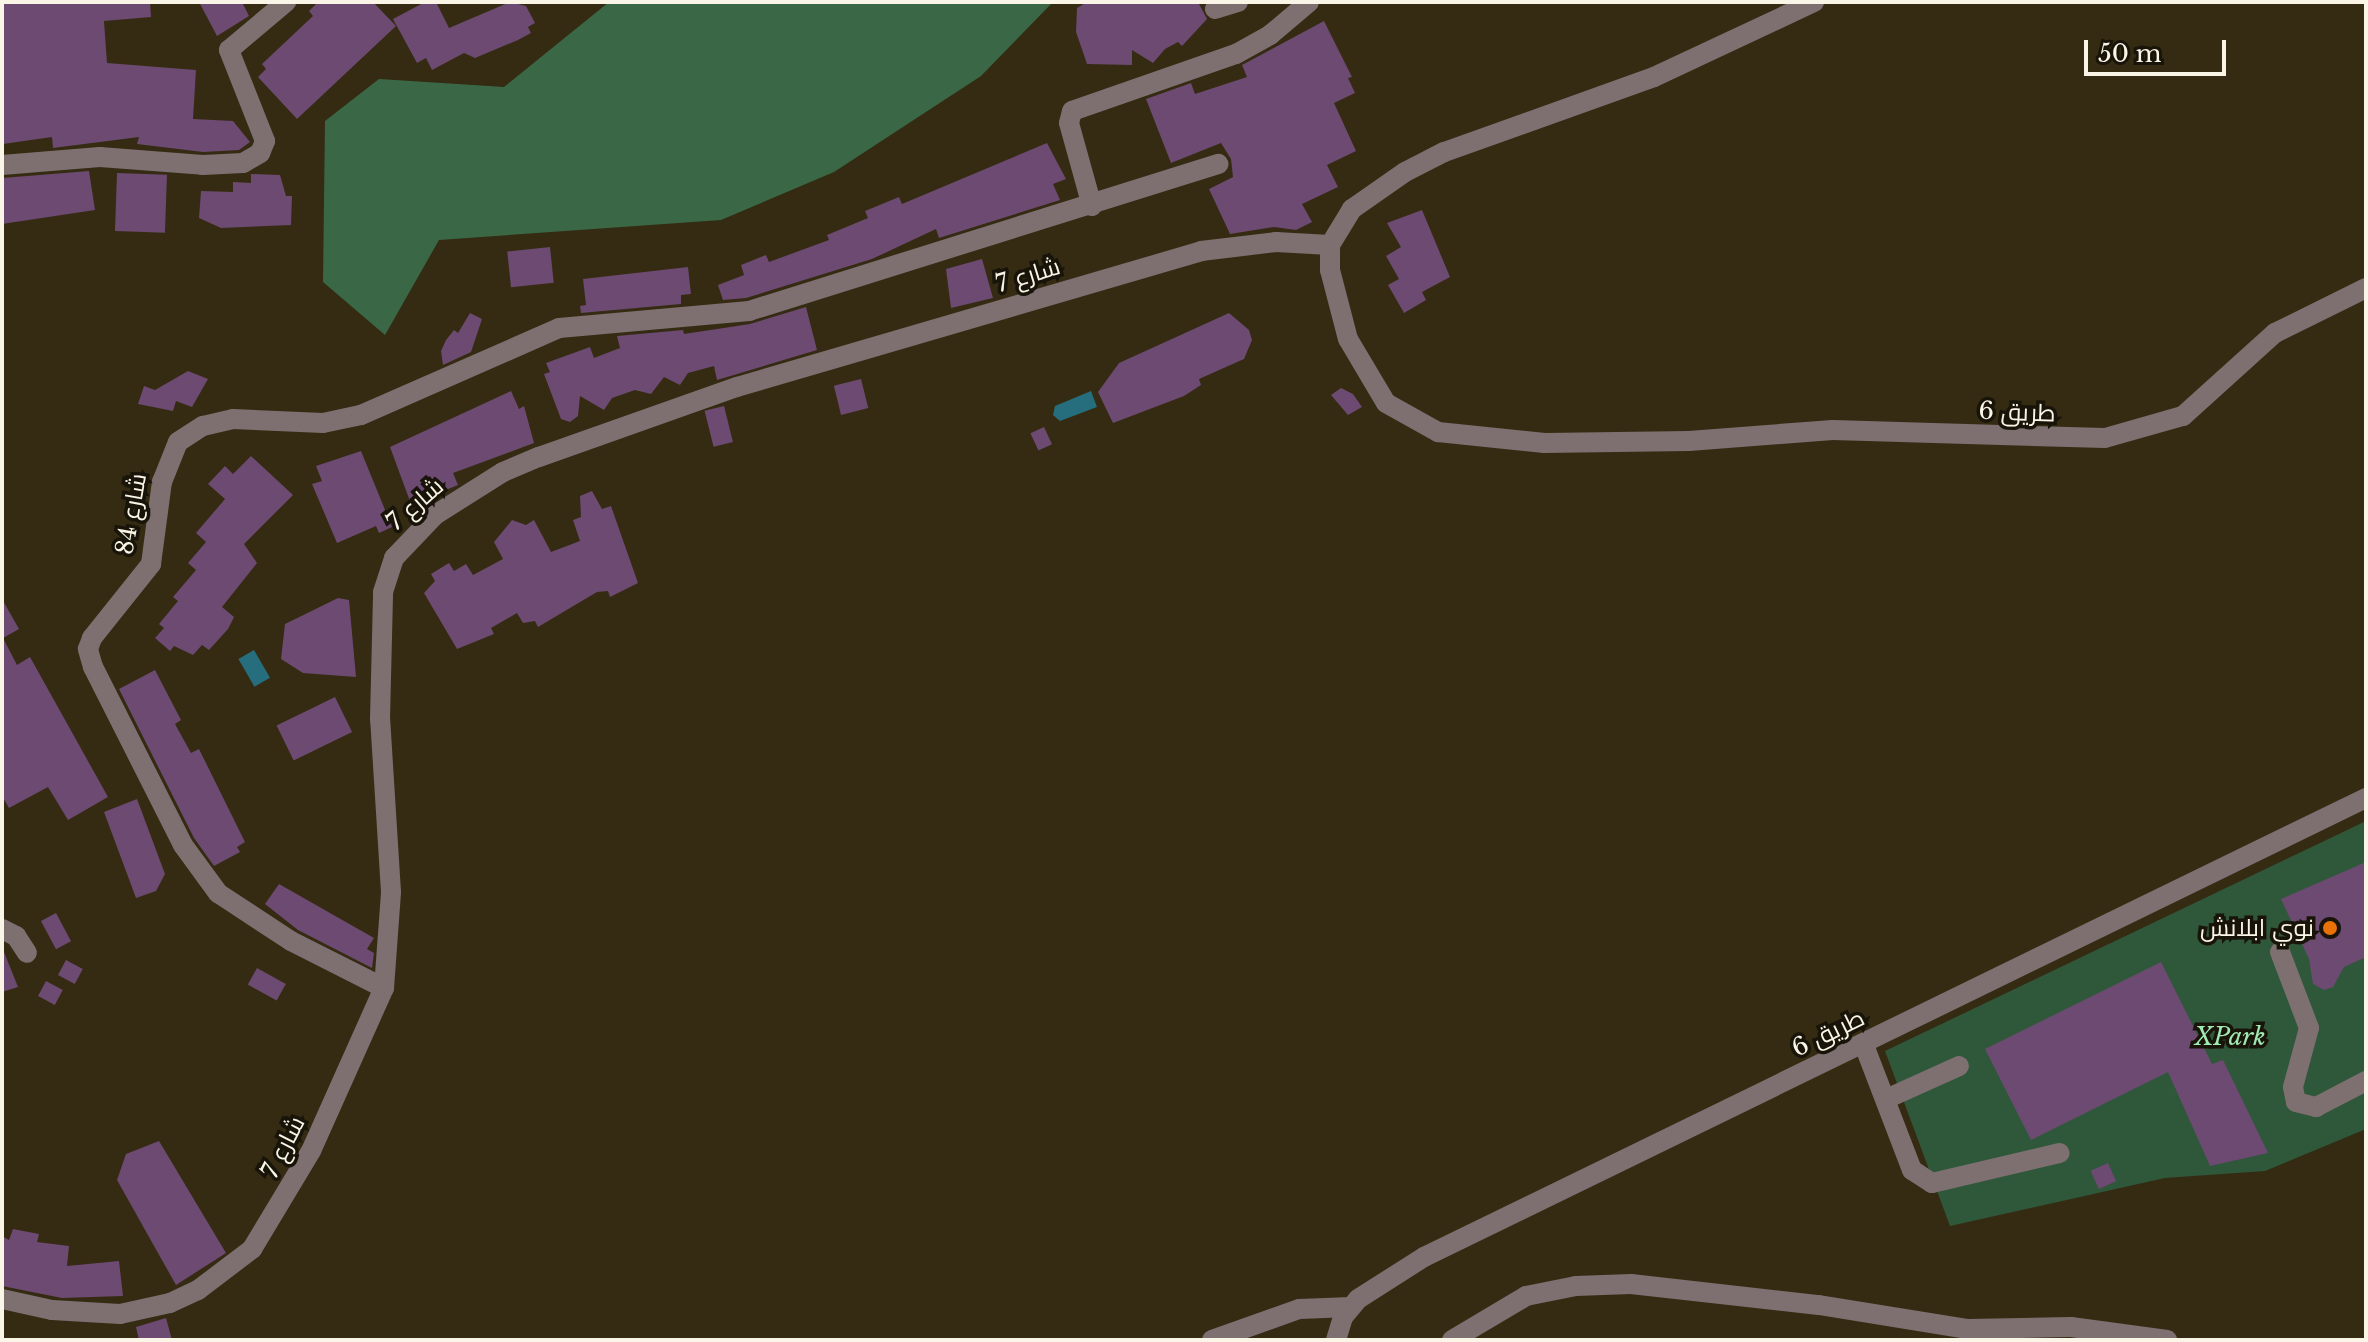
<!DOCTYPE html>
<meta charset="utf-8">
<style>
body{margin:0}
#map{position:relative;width:2368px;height:1342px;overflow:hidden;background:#342b12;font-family:"Libre Baskerville",Cairo,serif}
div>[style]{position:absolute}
.green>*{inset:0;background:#2f573a}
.forest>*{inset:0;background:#3a6847}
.water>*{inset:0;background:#266e7e;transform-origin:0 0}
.building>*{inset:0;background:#6c4a71;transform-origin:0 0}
.minor>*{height:20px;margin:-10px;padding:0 10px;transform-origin:10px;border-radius:10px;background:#7e6f71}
.dots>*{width:22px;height:22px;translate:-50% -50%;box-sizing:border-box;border:4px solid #181409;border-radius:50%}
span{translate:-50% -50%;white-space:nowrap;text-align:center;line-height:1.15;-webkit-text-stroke:7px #181409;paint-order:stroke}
.street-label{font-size:24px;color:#faf5e6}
.poi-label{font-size:24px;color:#faf5e6}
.right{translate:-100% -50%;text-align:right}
.park-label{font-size:24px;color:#a1e9b3;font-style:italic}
.frame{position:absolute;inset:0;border:4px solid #faf5e6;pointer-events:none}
.scale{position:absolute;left:2084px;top:40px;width:142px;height:36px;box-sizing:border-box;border:4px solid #faf5e6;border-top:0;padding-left:10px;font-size:24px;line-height:28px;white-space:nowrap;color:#faf5e6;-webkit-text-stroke:6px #181409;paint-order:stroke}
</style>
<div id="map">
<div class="green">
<i style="clip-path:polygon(2366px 821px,2366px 1129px,2265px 1171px,2165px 1178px,1950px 1226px,1885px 1051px)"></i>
</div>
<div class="forest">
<i style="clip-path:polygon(609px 2px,1053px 2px,981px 76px,834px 172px,721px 220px,439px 240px,385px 335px,323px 282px,325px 121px,379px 79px,504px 87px)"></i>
</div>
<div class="water">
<i style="clip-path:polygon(1091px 391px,1097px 407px,1060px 421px,1053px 415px,1055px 406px)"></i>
<i style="left:254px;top:650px;width:32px;height:18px;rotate:60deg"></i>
</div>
<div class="building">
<i style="clip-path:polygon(2px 2px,150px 2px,151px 17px,104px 21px,107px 63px,196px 70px,193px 119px,233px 121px,250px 142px,239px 150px,203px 152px,137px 144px,139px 137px,53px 148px,52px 137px,3px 144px)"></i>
<i style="clip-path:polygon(199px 2px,242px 2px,249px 16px,217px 36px)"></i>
<i style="clip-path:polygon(318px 2px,373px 2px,396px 26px,297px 119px,258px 77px,266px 69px,262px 64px,313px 16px,309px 11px)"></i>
<i style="clip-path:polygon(425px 2px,436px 2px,449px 28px,510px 2px,526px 6px,535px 23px,528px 27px,531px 33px,518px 40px,475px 58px,464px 53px,432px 70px,426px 58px,417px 63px,393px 19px)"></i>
<i style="clip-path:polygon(1087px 2px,1198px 2px,1207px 19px,1182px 46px,1178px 42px,1165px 49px,1153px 63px,1132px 50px,1132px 65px,1087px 64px,1076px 32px,1077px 8px)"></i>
<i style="clip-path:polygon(1324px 21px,1352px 77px,1348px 78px,1355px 93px,1334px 103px,1356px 151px,1327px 165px,1338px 187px,1302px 204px,1312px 222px,1296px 230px,1274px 227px,1230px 234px,1209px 189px,1233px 177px,1231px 159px,1221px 143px,1171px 163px,1146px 99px,1191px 83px,1195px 94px,1247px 77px,1242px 65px)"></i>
<i style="clip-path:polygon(1047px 143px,1066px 179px,1053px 184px,1060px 200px,939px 238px,936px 229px,872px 259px,746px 298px,723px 300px,718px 285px,744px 275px,741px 265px,766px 255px,769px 262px,829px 240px,827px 235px,868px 218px,865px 211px,899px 197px,902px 204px)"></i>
<i style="clip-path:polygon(89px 171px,95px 210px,2px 224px,2px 178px)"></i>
<i style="left:117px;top:173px;width:50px;height:58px;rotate:2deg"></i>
<i style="clip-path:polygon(251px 174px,280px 175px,286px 196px,292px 196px,291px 225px,221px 228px,199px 218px,201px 191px,233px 192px,233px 182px,251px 183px)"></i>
<i style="clip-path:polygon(1422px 210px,1450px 277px,1422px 292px,1426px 300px,1404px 313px,1388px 285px,1399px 279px,1386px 256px,1401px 247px,1387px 223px)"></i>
<i style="left:550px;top:247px;width:36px;height:43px;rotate:84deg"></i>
<i style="clip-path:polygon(982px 259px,993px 298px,951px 308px,946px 269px)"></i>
<i style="clip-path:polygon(688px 267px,691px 294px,681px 295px,681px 304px,581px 313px,580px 306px,586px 305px,583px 279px)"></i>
<i style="clip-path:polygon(806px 307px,817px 350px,717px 380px,714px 366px,688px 373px,680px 385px,664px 377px,651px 394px,635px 390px,612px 398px,604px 410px,580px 396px,578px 416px,570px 422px,561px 419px,544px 374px,550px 372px,546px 363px,590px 347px,594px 358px,620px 348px,617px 336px,683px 330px,684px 334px,750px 324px)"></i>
<i style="clip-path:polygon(470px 313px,482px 319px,471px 352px,443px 365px,441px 351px,446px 340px,454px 330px,458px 333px)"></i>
<i style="clip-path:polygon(1229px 313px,1249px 330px,1252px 340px,1244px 359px,1199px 379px,1201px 385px,1184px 396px,1113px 423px,1098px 392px,1119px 363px)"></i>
<i style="clip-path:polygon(188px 371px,208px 379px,192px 407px,176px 401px,173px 411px,138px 404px,144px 386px,155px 390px)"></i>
<i style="left:861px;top:379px;width:30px;height:28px;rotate:76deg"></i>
<i style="clip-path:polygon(1341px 388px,1353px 394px,1362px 407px,1348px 415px,1331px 395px)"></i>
<i style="clip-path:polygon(511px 391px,519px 409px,524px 406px,534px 443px,453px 473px,458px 485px,411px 504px,390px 447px)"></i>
<i style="left:724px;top:406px;width:37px;height:20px;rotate:76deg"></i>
<i style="left:1044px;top:427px;width:19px;height:15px;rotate:65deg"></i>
<i style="clip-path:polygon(361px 451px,392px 527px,379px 533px,376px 526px,337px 543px,312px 484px,322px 481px,316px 466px)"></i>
<i style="clip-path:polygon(251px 456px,293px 495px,244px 544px,257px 563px,222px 607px,234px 617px,228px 629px,209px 650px,202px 645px,193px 655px,174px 646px,170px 651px,155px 638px,164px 628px,159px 624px,178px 601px,173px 597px,196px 570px,188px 563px,206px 542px,196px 533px,225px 499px,208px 484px,225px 466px,233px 474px)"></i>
<i style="clip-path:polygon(592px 491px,602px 509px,611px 506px,638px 583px,610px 597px,608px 591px,597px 592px,538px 627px,535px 621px,523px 623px,517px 613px,491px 628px,494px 634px,457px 649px,424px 593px,435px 581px,431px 574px,449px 563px,454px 571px,466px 564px,473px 575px,503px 559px,494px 542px,512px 520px,526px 525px,534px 520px,551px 552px,580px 541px,573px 520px,581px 517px,580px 496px)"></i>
<i style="clip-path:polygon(338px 598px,349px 600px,356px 677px,303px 673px,281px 659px,285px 624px)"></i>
<i style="clip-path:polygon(2px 599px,19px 629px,3px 638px,17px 665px,30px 657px,108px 797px,68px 820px,48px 787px,9px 808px,2px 796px)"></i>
<i style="clip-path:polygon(155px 670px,181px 720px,175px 724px,191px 753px,199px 749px,245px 842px,237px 847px,240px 852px,214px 866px,194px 838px,119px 689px)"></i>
<i style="left:335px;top:697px;width:39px;height:65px;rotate:64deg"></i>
<i style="clip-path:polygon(137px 799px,165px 874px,156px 891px,136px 898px,104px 812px)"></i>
<i style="clip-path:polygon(2366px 862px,2366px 957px,2344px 967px,2333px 987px,2324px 990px,2313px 984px,2309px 959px,2281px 899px)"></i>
<i style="clip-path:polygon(279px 884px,374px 938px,367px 949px,374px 953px,372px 968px,298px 930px,265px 904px)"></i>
<i style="left:56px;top:913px;width:32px;height:17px;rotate:62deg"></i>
<i style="clip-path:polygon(2px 947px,18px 987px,2px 992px)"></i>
<i style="left:66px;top:960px;width:19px;height:17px;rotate:28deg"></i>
<i style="clip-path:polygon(2161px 962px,2212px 1064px,2223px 1060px,2268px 1153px,2210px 1166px,2168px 1072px,2031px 1140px,1985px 1049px)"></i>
<i style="left:257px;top:968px;width:33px;height:19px;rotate:29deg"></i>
<i style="left:46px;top:981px;width:19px;height:17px;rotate:28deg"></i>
<i style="clip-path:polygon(159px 1141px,226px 1253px,176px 1285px,117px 1180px,126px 1154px)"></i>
<i style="left:2108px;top:1163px;width:20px;height:19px;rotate:66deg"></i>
<i style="clip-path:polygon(13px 1229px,39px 1234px,37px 1242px,69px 1246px,67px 1266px,119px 1261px,123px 1296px,62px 1298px,2px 1286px,2px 1236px,9px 1240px)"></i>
<i style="clip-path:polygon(166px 1318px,172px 1340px,139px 1340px,136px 1327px)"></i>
</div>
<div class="minor">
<i style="left:1814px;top:2px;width:177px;rotate:154.9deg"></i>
<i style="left:1654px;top:77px;width:223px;rotate:160.3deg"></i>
<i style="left:1444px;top:152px;width:44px;rotate:152.9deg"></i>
<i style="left:1405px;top:172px;width:65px;rotate:145.1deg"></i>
<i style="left:1352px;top:209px;width:42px;rotate:121.4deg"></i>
<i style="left:1330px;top:245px;width:25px;rotate:90deg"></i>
<i style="left:1330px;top:270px;width:71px;rotate:75.4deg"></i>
<i style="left:1348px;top:339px;width:74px;rotate:59.3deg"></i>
<i style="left:1386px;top:403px;width:60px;rotate:29.1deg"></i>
<i style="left:1438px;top:432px;width:107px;rotate:5.9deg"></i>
<i style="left:1544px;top:443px;width:145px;rotate:-0.8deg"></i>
<i style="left:1689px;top:441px;width:144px;rotate:-4.4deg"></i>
<i style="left:1833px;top:430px;width:272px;rotate:1.7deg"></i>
<i style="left:2105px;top:438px;width:81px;rotate:-15.8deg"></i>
<i style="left:2183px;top:416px;width:124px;rotate:-42.1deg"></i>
<i style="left:2275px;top:333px;width:102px;rotate:-26.3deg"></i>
<i style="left:1215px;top:9px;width:24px;rotate:-17deg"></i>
<i style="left:2px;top:165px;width:98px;rotate:-4.7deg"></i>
<i style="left:100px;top:157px;width:103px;rotate:4.4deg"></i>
<i style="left:203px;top:165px;width:40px;rotate:-2.9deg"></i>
<i style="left:243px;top:163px;width:20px;rotate:-30deg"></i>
<i style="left:260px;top:153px;width:13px;rotate:-67deg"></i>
<i style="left:265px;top:141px;width:98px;rotate:-111.6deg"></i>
<i style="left:229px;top:50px;width:75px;rotate:-40.1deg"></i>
<i style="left:1092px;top:206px;width:86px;rotate:-105.5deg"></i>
<i style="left:1069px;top:123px;width:12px;rotate:-76deg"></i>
<i style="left:1072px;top:111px;width:174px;rotate:-19.2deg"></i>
<i style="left:1236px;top:54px;width:39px;rotate:-29deg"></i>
<i style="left:1270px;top:35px;width:51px;rotate:-40.2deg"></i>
<i style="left:2px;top:929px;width:16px;rotate:27deg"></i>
<i style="left:16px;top:936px;width:20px;rotate:57deg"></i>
<i style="left:2280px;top:952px;width:81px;rotate:69.1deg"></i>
<i style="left:2309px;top:1028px;width:61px;rotate:105.2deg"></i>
<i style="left:2293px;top:1087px;width:15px;rotate:79deg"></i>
<i style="left:2296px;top:1102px;width:21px;rotate:14deg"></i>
<i style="left:2316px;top:1107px;width:56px;rotate:-27.5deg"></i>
<i style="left:384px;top:988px;width:104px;rotate:-153.2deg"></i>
<i style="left:291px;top:941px;width:87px;rotate:-146.7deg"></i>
<i style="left:218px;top:893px;width:59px;rotate:-126.1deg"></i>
<i style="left:183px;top:845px;width:199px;rotate:-116.8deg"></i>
<i style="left:93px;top:667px;width:19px;rotate:-106deg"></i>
<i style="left:88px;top:649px;width:12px;rotate:-70deg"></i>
<i style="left:92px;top:638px;width:95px;rotate:-51.4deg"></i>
<i style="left:151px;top:564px;width:83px;rotate:-82.4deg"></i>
<i style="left:162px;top:482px;width:43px;rotate:-68.2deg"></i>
<i style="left:178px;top:442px;width:30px;rotate:-33deg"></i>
<i style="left:203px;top:426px;width:31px;rotate:-13deg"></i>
<i style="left:233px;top:419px;width:90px;rotate:2.5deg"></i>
<i style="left:323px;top:423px;width:39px;rotate:-12deg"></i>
<i style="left:361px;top:415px;width:216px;rotate:-23.7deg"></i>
<i style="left:559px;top:328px;width:191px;rotate:-5.1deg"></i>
<i style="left:749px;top:311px;width:492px;rotate:-17.4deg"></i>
<i style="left:1864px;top:1045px;width:134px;rotate:69deg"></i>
<i style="left:1912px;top:1170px;width:24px;rotate:33deg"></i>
<i style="left:1932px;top:1183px;width:131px;rotate:-13.2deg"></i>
<i style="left:1886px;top:1099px;width:80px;rotate:-24.3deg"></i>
<i style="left:2px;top:1299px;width:51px;rotate:12.4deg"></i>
<i style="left:52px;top:1310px;width:68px;rotate:3.4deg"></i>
<i style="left:120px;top:1314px;width:51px;rotate:-12.4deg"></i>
<i style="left:170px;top:1303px;width:31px;rotate:-25deg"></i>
<i style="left:198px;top:1290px;width:68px;rotate:-37.2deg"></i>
<i style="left:252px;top:1249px;width:114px;rotate:-59deg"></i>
<i style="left:311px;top:1151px;width:179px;rotate:-65.9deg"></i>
<i style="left:384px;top:988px;width:96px;rotate:-85.8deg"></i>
<i style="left:391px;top:892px;width:173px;rotate:-93.6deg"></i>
<i style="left:380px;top:719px;width:127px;rotate:-88.6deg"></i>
<i style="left:383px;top:592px;width:36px;rotate:-72deg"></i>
<i style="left:394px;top:558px;width:59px;rotate:-46.4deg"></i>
<i style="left:435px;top:515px;width:80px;rotate:-32.3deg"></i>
<i style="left:503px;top:472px;width:39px;rotate:-23deg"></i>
<i style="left:539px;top:457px;width:210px;rotate:-19.5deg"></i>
<i style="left:737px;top:387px;width:484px;rotate:-16.3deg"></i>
<i style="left:1201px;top:251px;width:76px;rotate:-6.8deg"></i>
<i style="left:1276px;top:242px;width:54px;rotate:3.2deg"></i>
<i style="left:1212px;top:1340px;width:92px;rotate:-19.6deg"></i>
<i style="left:1299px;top:1309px;width:52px;rotate:-2.2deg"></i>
<i style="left:1336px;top:1340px;width:24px;rotate:-73deg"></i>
<i style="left:1343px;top:1317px;width:23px;rotate:-50deg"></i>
<i style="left:1358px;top:1299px;width:78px;rotate:-32.5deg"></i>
<i style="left:1424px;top:1257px;width:1048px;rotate:-25.98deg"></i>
<i style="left:1452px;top:1340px;width:86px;rotate:-30.7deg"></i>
<i style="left:1526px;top:1296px;width:51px;rotate:-11.3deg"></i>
<i style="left:1576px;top:1286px;width:55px;rotate:-2.1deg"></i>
<i style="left:1631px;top:1284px;width:189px;rotate:6.4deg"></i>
<i style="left:1819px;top:1305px;width:151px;rotate:9.2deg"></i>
<i style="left:1968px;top:1329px;width:103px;rotate:-1.1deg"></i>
<i style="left:2071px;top:1327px;width:97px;rotate:7.7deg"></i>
</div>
<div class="dots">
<i style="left:2330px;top:928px;background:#e8710a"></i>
</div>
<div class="street-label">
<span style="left:1028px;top:275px;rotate:-17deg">شارع 7</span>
<span style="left:2017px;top:412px;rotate:2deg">طريق 6</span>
<span style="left:415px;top:504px;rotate:-41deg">شارع 7</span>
<span style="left:131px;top:514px;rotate:-80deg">شارع 84</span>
<span style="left:1828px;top:1033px;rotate:-26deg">طريق 6</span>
<span style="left:283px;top:1147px;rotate:-63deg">شارع 7</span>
</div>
<div class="poi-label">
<span class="right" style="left:2314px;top:928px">نوي ابلانش</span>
</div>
<div class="park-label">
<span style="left:2230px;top:1037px">XPark</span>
</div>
<div class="frame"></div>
<div class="scale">50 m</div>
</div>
